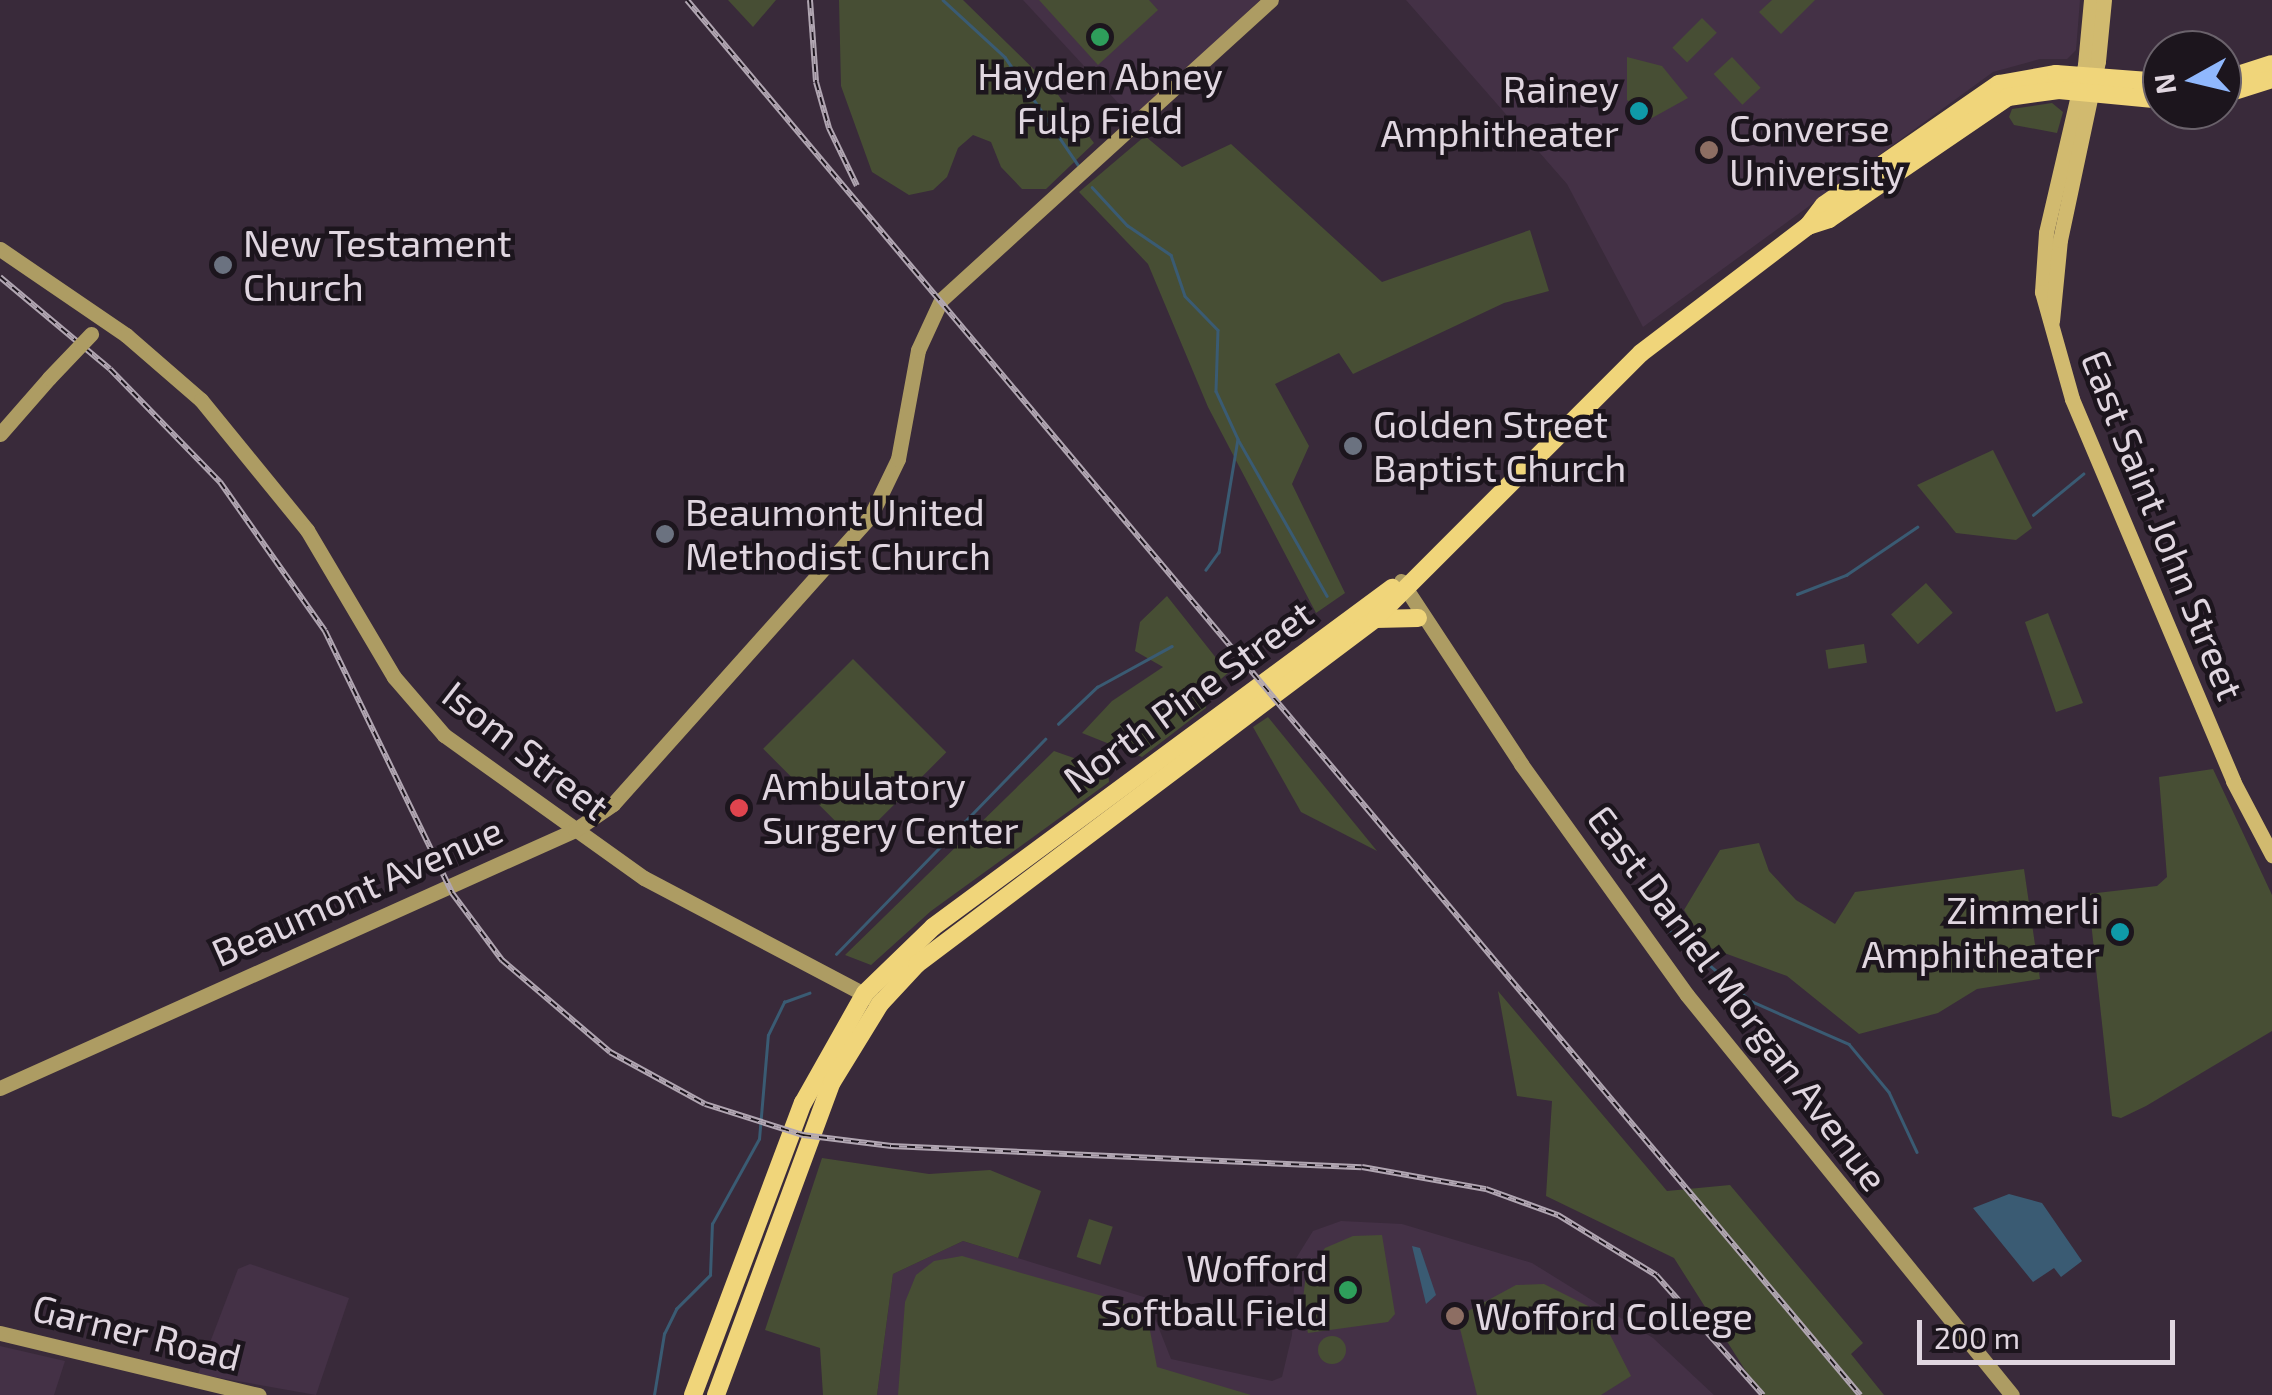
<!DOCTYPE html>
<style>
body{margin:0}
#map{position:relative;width:2272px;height:1395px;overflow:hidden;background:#392a3a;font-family:"Exo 2",sans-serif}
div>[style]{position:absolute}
.built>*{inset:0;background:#443146}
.green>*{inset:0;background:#474e34;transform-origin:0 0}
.round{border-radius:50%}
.water>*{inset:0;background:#3a5b73}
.stream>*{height:2.5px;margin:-1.25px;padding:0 1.25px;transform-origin:1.25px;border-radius:1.25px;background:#3a5b73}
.secondary>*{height:15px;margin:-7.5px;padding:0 7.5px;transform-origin:7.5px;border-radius:7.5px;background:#ad9c63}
.primary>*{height:15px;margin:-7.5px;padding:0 7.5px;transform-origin:7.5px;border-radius:7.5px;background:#d1ba6f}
.highway>*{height:18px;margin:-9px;padding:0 9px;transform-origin:9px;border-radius:9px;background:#f0d57a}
.rail>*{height:6px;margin-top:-3px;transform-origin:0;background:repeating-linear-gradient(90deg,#1c151d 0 8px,#b1a6b2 0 16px);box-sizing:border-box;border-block:2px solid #b1a6b2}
.secondary-bridge>*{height:15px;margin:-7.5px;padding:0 7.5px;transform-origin:7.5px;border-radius:7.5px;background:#ad9c63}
.dots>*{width:28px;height:28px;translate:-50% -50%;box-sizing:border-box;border:5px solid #1c151d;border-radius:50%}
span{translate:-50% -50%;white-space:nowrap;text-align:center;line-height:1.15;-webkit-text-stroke:9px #1c151d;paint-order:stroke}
.poi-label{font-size:38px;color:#e0d6e0}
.right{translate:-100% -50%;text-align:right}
.left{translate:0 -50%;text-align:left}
.street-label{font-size:38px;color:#e0d6e0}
.north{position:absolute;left:2142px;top:30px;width:100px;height:100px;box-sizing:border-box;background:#1c151d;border:2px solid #6a626b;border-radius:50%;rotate:262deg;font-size:28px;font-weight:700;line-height:40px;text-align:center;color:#e0d6e0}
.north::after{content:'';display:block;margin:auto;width:35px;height:45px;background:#90b8fd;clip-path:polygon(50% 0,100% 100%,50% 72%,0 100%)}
.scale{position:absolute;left:1917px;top:1320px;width:258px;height:45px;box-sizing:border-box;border:5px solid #e0d6e0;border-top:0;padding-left:12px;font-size:30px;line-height:35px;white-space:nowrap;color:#e0d6e0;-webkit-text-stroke:8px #1c151d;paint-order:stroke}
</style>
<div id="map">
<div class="built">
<i style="clip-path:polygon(1023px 0,1260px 0,1133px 119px)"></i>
<i style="clip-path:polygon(1406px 0,2080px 0,2076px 50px,2067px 59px,2040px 59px,1993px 72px,1643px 327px,1567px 184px)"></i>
<i style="clip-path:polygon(1341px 1221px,1402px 1224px,1532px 1263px,1653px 1338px,1714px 1395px,877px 1395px,893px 1274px,963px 1241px,1147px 1298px,1171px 1359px,1272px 1381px,1282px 1377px,1292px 1335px,1295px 1260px,1313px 1231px)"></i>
<i style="clip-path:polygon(250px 1264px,349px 1298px,316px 1395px,198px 1374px,238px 1269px)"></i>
<i style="clip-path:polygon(0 1346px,65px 1361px,54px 1395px,0 1395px)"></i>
</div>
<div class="green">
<i style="clip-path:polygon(728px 0,776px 0,753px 27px)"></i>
<i style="clip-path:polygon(839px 0,963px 0,1053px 88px,1094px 143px,1046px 189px,1022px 189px,1001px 167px,991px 142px,973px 135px,958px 148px,947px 177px,933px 190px,909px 195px,872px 172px,841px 86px)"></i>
<i style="clip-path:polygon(1039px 0,1149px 0,1158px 10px,1098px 65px)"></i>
<i style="clip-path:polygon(1772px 0,1815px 0,1781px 34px,1759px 12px)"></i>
<i style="left:1702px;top:18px;width:21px;height:42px;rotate:45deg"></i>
<i style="clip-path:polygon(1627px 57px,1662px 66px,1688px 98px,1652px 118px,1627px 100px)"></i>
<i style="left:1732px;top:57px;width:42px;height:25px;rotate:47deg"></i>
<i style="clip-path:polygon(2052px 103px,2063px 112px,2057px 133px,2014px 125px,2009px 117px,2012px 109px)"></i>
<i style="clip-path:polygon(1145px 136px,1182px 167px,1231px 144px,1382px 282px,1530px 230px,1549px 291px,1504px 303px,1353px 374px,1339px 353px,1275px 384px,1309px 446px,1292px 484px,1345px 593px,1316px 613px,1208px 407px,1148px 264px,1079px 192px)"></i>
<i style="clip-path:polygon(1993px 450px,2032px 528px,2016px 540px,1956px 533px,1917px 485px)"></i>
<i style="left:1926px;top:583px;width:40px;height:47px;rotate:48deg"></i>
<i style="clip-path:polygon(1167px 596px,1228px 673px,1208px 690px,1206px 708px,1142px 757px,1082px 733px,1112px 701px,1163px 667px,1135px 651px,1140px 622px)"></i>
<i style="clip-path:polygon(2048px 613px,2083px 703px,2056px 712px,2025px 622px)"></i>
<i style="left:1864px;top:644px;width:19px;height:39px;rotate:81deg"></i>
<i style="left:853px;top:659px;width:132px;height:127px;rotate:45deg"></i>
<i style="clip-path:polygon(1268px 717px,1377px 851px,1301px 812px,1253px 727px)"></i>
<i style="clip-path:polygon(1054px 751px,1108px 770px,1109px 782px,931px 911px,871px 965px,845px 955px)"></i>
<i style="clip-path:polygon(2213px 769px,2272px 895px,2272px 1031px,2146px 1106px,2121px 1118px,2112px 1116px,2088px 894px,2157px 886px,2167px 877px,2159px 777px)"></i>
<i style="clip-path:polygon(1759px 843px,1769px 871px,1796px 900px,1835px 924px,1855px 892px,2024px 869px,2040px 979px,1977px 989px,1938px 1013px,1859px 1034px,1787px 976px,1708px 947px,1684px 910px,1720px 850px)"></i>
<i style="clip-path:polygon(1498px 991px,1667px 1191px,1730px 1185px,1863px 1343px,1851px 1354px,1884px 1395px,1761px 1395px,1674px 1258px,1546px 1196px,1552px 1101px,1517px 1096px)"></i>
<i style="clip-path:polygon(822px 1158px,929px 1174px,990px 1170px,1041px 1191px,1018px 1258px,963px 1241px,893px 1274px,877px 1395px,823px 1395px,820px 1348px,765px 1330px)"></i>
<i style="left:1089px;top:1219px;width:25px;height:40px;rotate:18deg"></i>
<i style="clip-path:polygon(1382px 1235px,1395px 1314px,1388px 1322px,1308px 1333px,1302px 1307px,1306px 1274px,1325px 1248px,1353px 1236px)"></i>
<i style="clip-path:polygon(962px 1256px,1113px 1299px,1147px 1315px,1157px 1367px,1251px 1395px,898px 1395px,905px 1302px,916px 1275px,934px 1261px)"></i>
<i style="clip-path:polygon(1544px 1284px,1598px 1311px,1631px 1376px,1601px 1395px,1477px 1395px,1457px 1317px,1516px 1285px)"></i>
<i class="round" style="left:1318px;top:1336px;width:28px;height:28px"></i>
</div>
<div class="water">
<i style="clip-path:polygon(2009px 1194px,2042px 1203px,2082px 1261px,2061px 1277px,2054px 1268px,2033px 1282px,1973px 1208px)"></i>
<i style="clip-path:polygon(1412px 1246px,1420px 1248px,1436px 1295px,1426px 1304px)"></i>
</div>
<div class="stream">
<i style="left:943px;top:0;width:84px;rotate:42.6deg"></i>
<i style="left:1005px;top:57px;width:130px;rotate:55.9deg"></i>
<i style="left:1092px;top:187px;width:52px;rotate:47.4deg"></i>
<i style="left:1127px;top:225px;width:53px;rotate:34.3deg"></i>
<i style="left:1171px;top:255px;width:43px;rotate:71.1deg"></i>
<i style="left:1185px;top:296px;width:47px;rotate:45.9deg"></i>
<i style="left:1218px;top:330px;width:61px;rotate:91.9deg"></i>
<i style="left:1216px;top:391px;width:53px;rotate:65.4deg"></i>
<i style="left:1238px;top:439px;width:115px;rotate:99.5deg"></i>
<i style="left:1219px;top:552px;width:22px;rotate:126deg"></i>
<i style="left:1239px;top:441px;width:178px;rotate:60.4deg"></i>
<i style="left:2033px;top:515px;width:65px;rotate:-39.4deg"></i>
<i style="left:1797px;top:594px;width:53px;rotate:-21.2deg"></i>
<i style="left:1846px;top:575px;width:86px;rotate:-34.1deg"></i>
<i style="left:1058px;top:724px;width:54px;rotate:-43.5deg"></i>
<i style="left:1097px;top:687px;width:85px;rotate:-28.7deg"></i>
<i style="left:1658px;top:920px;width:123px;rotate:41.1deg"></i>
<i style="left:1751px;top:1001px;width:107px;rotate:23.7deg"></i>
<i style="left:1849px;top:1044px;width:62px;rotate:50.2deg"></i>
<i style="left:1889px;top:1092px;width:66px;rotate:65deg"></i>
<i style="left:836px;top:954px;width:300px;rotate:-45.8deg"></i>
<i style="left:654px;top:1395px;width:62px;rotate:-80.7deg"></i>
<i style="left:664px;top:1334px;width:28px;rotate:-64deg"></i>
<i style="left:676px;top:1309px;width:48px;rotate:-45deg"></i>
<i style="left:710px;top:1275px;width:51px;rotate:-87.8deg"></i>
<i style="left:712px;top:1224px;width:97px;rotate:-61.1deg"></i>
<i style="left:759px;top:1139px;width:104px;rotate:-85.1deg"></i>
<i style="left:768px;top:1035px;width:37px;rotate:-64deg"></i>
<i style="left:784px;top:1002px;width:27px;rotate:-20deg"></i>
</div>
<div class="secondary">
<i style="left:0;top:249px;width:153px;rotate:34.3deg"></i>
<i style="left:126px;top:335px;width:99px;rotate:40.9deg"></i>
<i style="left:201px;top:400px;width:168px;rotate:50.8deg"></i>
<i style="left:307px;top:530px;width:171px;rotate:59.4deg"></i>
<i style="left:394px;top:677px;width:77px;rotate:49.2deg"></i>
<i style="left:444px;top:735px;width:246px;rotate:35.6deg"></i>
<i style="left:644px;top:878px;width:258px;rotate:27.8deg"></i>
<i style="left:0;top:434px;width:74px;rotate:-48.8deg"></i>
<i style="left:1401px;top:581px;width:219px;rotate:56.7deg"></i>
<i style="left:1521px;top:764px;width:284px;rotate:54.3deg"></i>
<i style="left:1687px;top:995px;width:515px;rotate:50.91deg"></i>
<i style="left:0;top:1088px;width:630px;rotate:-24.17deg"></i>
<i style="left:575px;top:830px;width:46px;rotate:-34.4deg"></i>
<i style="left:613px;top:804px;width:387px;rotate:-48.2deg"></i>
<i style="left:871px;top:515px;width:62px;rotate:-64.3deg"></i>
<i style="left:898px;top:459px;width:111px;rotate:-79.6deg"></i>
<i style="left:918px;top:350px;width:55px;rotate:-65.3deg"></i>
<i style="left:941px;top:300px;width:446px;rotate:-42.3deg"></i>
<i style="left:0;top:1333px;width:266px;rotate:13.5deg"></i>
</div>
<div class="primary">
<i style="left:2091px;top:0;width:65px;rotate:95.3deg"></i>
<i style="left:2085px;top:65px;width:172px;rotate:103.1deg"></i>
<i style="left:2046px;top:233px;width:59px;rotate:93.9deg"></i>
<i style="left:2042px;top:292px;width:111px;rotate:74.3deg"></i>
<i style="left:2072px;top:399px;width:415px;rotate:67.1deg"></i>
<i style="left:2233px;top:781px;width:84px;rotate:62.2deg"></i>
<i style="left:2052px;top:321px;width:81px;rotate:-84.4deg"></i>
<i style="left:2060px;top:240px;width:183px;rotate:-78deg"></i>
<i style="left:2098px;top:61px;width:61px;rotate:-84.4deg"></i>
</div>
<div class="highway">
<i style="left:2222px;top:80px;width:52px;rotate:-17.7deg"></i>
<i style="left:2222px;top:95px;width:52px;rotate:-17.7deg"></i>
<i style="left:1808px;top:226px;width:26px;rotate:-53deg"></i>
<i style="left:1824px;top:205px;width:213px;rotate:-34.7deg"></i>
<i style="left:1999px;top:84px;width:58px;rotate:-10deg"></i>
<i style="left:2056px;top:74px;width:106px;rotate:4.3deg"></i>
<i style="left:1375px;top:619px;width:43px;rotate:-1.3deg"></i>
<i style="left:693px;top:1395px;width:312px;rotate:-69.4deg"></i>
<i style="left:803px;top:1103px;width:126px;rotate:-60.6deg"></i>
<i style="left:865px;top:993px;width:95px;rotate:-44.1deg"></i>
<i style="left:933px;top:927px;width:571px;rotate:-36.45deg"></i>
<i style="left:716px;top:1395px;width:334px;rotate:-69.7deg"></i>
<i style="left:832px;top:1082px;width:92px;rotate:-58.4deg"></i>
<i style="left:880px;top:1004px;width:54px;rotate:-47.2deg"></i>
<i style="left:917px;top:964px;width:573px;rotate:-36.99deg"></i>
<i style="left:1375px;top:619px;width:376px;rotate:-45deg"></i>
<i style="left:1641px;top:353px;width:210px;rotate:-37.3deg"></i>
<i style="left:1808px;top:226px;width:22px;rotate:-18deg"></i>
<i style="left:1829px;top:219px;width:217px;rotate:-34.3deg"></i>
<i style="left:2008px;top:97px;width:51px;rotate:-7.8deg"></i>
<i style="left:2059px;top:90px;width:103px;rotate:5.5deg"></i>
</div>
<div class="rail">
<i style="left:687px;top:0;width:1823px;rotate:49.94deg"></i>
<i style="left:810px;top:0;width:82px;rotate:85.8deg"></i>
<i style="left:816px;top:82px;width:48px;rotate:74.2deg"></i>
<i style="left:829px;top:128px;width:64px;rotate:64.2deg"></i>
<i style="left:0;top:277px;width:143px;rotate:39.9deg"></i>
<i style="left:110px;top:369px;width:158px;rotate:45.8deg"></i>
<i style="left:220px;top:482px;width:182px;rotate:54.8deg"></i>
<i style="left:325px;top:631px;width:291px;rotate:64.1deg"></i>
<i style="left:452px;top:893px;width:84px;rotate:53.3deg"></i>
<i style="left:502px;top:960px;width:142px;rotate:40.4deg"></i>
<i style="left:610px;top:1052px;width:108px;rotate:28.7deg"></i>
<i style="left:705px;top:1104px;width:103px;rotate:17.6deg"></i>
<i style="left:803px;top:1135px;width:89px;rotate:7.1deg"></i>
<i style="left:891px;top:1146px;width:471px;rotate:2.6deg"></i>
<i style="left:1362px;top:1167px;width:126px;rotate:10.1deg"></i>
<i style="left:1486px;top:1189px;width:77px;rotate:19.9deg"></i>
<i style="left:1558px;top:1215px;width:115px;rotate:31.5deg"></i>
<i style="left:1656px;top:1275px;width:161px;rotate:48.3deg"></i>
</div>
<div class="secondary-bridge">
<i style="left:49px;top:378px;width:61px;rotate:-46.3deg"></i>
</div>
<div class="dots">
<i style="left:1100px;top:37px;background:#2e9e5b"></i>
<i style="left:1639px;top:111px;background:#0f9aa8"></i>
<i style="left:1709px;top:150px;background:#8d6e63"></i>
<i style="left:223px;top:265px;background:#6b7280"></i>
<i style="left:1353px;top:446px;background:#6b7280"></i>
<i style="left:665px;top:534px;background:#6b7280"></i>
<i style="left:739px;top:808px;background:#e0444e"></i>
<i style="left:2120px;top:932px;background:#0f9aa8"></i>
<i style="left:1348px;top:1290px;background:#2e9e5b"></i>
<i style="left:1455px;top:1316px;background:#8d6e63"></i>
</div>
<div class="poi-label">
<span style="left:1100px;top:98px">Hayden Abney<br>Fulp Field</span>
<span class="right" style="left:1619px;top:111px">Rainey<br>Amphitheater</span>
<span class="left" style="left:1729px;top:150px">Converse<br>University</span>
<span class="left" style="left:243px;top:265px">New Testament<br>Church</span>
<span class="left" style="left:1373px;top:446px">Golden Street<br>Baptist Church</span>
<span class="left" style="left:685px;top:534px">Beaumont United<br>Methodist Church</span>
<span class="left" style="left:762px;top:808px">Ambulatory<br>Surgery Center</span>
<span class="right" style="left:2100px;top:932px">Zimmerli<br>Amphitheater</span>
<span class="right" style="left:1328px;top:1290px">Wofford<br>Softball Field</span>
<span class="left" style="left:1475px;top:1316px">Wofford College</span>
</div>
<div class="street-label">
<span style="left:2163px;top:525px;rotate:68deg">East Saint John Street</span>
<span style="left:1188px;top:696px;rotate:-36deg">North Pine Street</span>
<span style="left:526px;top:750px;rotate:38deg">Isom Street</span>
<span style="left:357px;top:891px;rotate:-24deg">Beaumont Avenue</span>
<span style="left:1738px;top:998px;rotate:53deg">East Daniel Morgan Avenue</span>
<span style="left:137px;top:1332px;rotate:14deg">Garner Road</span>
</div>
<div class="north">N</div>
<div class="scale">200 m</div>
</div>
